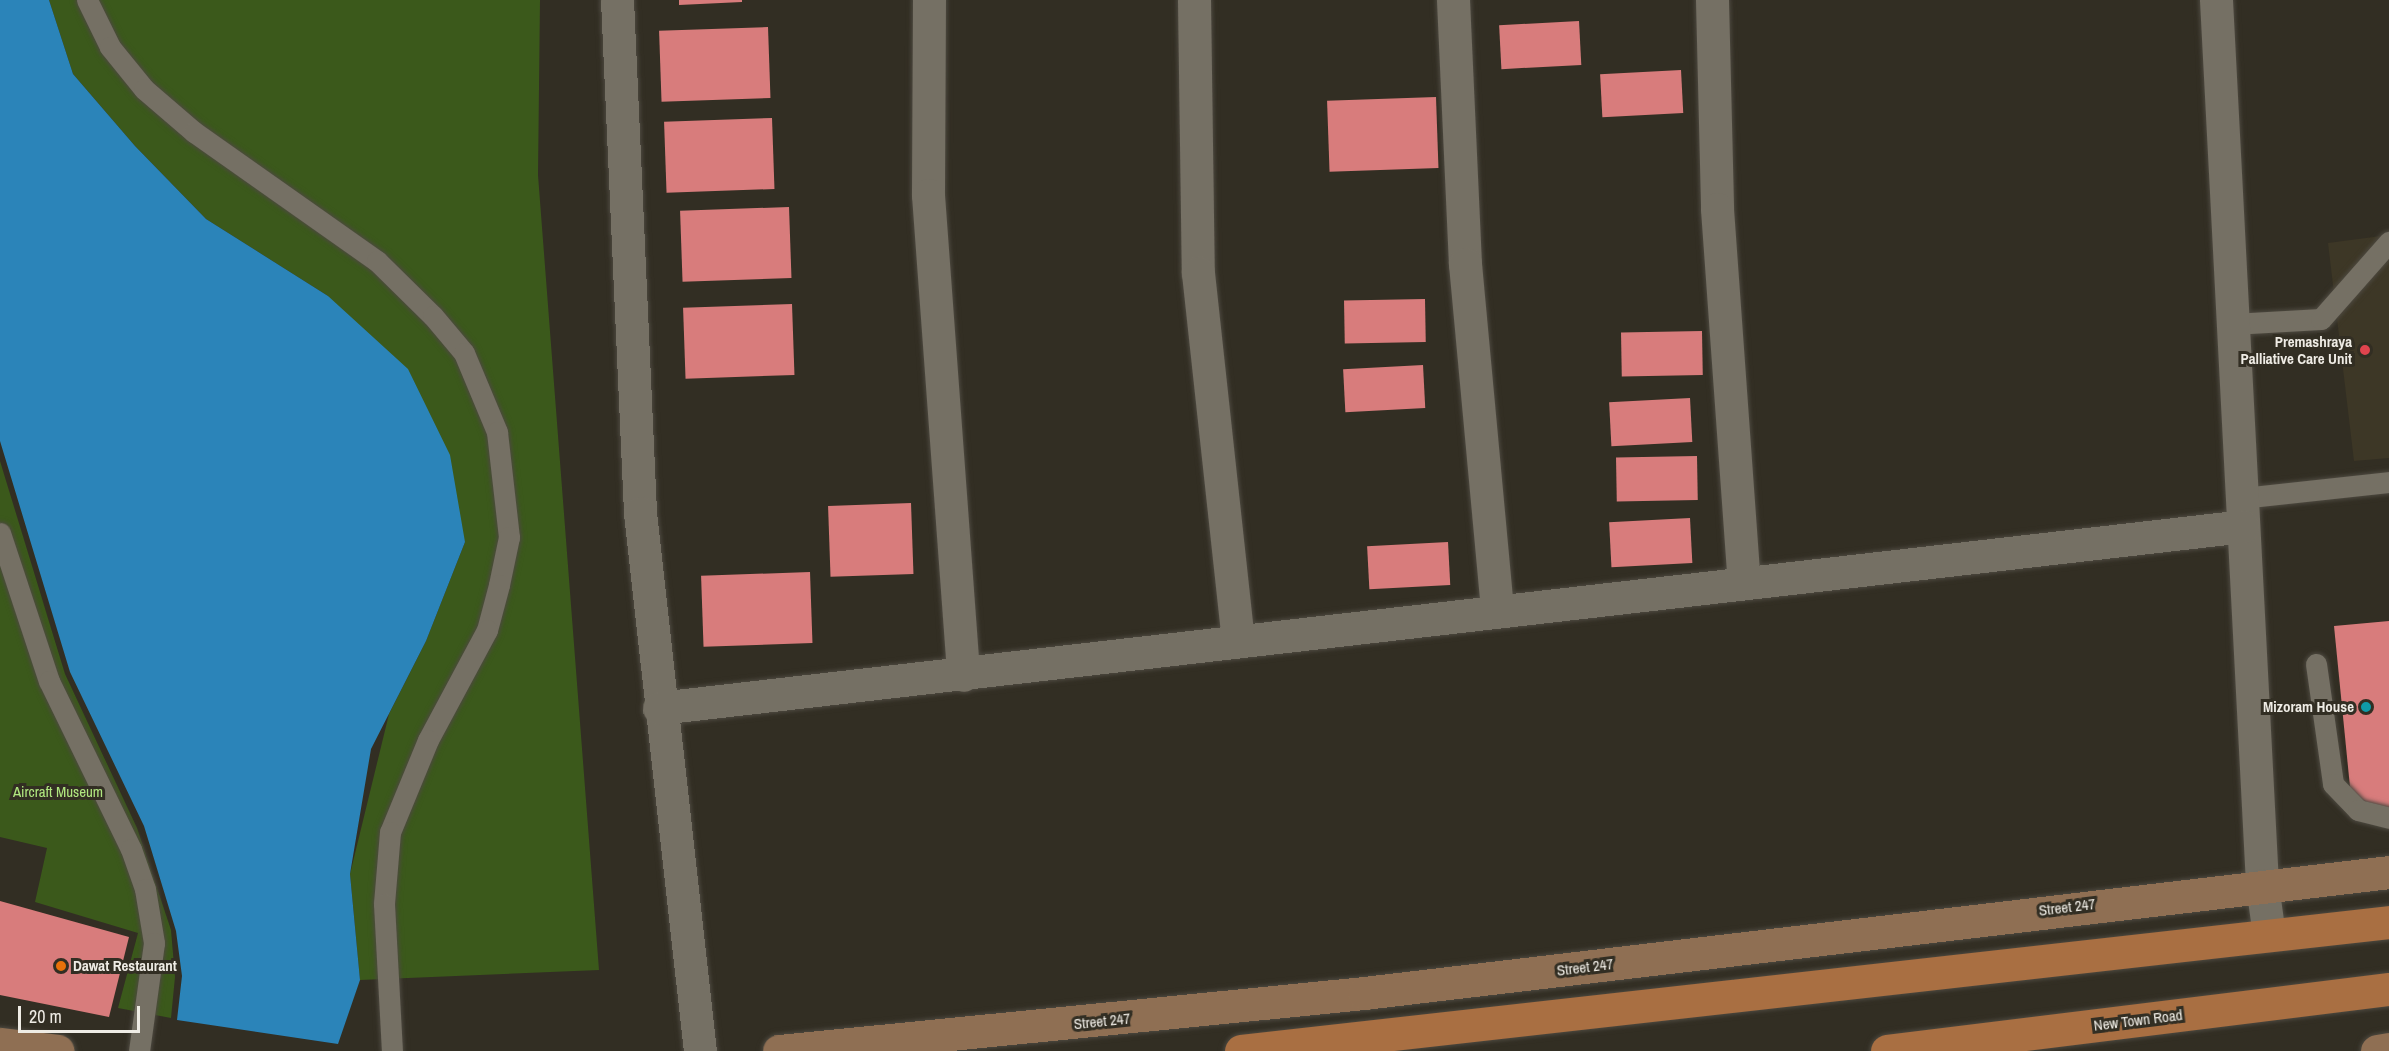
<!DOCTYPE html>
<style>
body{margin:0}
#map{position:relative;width:2389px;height:1051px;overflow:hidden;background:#322e23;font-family:"Archivo Narrow",sans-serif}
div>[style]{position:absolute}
.built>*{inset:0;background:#3d3726}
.green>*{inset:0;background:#3b591b}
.water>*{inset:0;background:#2b84b9}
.building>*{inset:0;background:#d87c7c;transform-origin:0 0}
.roads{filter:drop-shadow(0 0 2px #4d4940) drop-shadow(0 0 2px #4d4940)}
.lane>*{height:21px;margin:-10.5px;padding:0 10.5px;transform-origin:10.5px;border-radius:10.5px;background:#757064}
.street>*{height:33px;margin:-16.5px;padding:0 16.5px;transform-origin:16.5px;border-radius:16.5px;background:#757064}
.secondary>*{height:33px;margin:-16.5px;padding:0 16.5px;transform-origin:16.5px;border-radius:16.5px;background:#8f6f53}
.primary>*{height:33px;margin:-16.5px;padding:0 16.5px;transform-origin:16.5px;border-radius:16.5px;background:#a96f42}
.dots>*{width:16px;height:16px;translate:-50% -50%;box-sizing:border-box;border:3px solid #322e23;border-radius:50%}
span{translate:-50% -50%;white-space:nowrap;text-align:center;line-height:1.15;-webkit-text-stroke:6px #322e23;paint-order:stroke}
.poi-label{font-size:15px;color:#efece5;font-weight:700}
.right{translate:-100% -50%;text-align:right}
.left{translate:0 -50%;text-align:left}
.park-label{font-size:15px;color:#b0e77f}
.street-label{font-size:15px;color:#efece5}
.scale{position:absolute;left:18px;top:1006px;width:122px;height:27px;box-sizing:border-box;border:3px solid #efece5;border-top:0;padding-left:8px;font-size:18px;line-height:21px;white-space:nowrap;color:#efece5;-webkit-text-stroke:4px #322e23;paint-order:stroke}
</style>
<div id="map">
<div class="built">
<i style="clip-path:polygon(2389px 235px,2389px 458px,2354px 461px,2328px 243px)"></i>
</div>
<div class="green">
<i style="clip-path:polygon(49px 0,540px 0,538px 175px,599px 970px,360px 980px,350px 874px,389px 714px,426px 641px,465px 542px,328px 296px,206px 219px,135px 146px,73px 74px)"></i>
<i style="clip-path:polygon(0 461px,65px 674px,137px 828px,171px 930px,175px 977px,171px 1018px,118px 1008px,138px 933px,35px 902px,47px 848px,0 837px)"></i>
</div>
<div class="water">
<i style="clip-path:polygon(0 0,49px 0,73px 74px,135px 146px,206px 219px,328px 296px,408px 369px,450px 455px,465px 542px,426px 641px,371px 749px,350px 874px,360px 980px,338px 1044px,177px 1020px,182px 976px,176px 931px,144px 826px,70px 672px,0 441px)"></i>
</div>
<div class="building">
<i style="clip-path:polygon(679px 0,742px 0,742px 2px,679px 5px)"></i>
<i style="left:1579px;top:21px;width:44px;height:80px;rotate:87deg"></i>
<i style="left:768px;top:27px;width:71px;height:109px;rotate:88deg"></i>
<i style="left:1681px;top:70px;width:43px;height:81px;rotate:87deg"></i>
<i style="left:1436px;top:97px;width:71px;height:109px;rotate:88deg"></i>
<i style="left:772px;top:118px;width:71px;height:108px;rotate:88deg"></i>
<i style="left:789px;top:207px;width:71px;height:109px;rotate:88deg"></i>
<i style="left:1425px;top:299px;width:43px;height:81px;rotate:89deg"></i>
<i style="left:792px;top:304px;width:71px;height:109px;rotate:88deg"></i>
<i style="left:1702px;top:331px;width:44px;height:81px;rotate:89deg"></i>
<i style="left:1423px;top:365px;width:43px;height:80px;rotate:87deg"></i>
<i style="left:1690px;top:398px;width:44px;height:81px;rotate:87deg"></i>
<i style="left:1697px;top:456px;width:44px;height:81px;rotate:89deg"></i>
<i style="left:911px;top:503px;width:71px;height:83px;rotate:88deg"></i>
<i style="left:1690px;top:518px;width:45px;height:81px;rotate:87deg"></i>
<i style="left:1448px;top:542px;width:43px;height:81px;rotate:87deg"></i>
<i style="left:810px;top:572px;width:71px;height:109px;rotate:88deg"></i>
<i style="clip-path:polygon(2389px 621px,2389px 810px,2364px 801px,2350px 787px,2334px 626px)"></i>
<i style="clip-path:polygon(0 901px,129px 937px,109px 1017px,0 995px)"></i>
</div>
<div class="roads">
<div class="lane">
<i style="left:87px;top:0;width:52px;rotate:63.9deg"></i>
<i style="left:110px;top:47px;width:54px;rotate:51deg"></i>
<i style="left:144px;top:89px;width:66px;rotate:40.7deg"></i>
<i style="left:194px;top:132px;width:224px;rotate:35.2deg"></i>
<i style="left:377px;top:261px;width:78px;rotate:44.5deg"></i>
<i style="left:433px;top:316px;width:48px;rotate:50deg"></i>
<i style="left:464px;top:353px;width:86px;rotate:67.3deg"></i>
<i style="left:497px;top:432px;width:106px;rotate:83.5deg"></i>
<i style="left:509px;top:537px;width:49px;rotate:101.8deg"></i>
<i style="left:499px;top:585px;width:47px;rotate:104.9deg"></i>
<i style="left:487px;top:630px;width:125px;rotate:118.2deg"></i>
<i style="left:428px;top:740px;width:100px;rotate:112.4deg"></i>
<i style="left:390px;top:832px;width:72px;rotate:94.8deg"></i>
<i style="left:384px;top:904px;width:147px;rotate:86.9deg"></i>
<i style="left:2232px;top:324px;width:89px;rotate:-3.2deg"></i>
<i style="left:2321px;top:319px;width:103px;rotate:-48.6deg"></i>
<i style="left:2242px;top:498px;width:148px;rotate:-6.2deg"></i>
<i style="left:0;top:533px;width:156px;rotate:71.7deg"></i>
<i style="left:49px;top:681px;width:187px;rotate:64deg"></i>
<i style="left:131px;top:849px;width:42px;rotate:70.7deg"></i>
<i style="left:145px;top:889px;width:55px;rotate:80.5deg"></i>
<i style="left:154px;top:943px;width:109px;rotate:97.9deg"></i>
<i style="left:2316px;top:664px;width:121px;rotate:81.9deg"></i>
<i style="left:2333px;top:784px;width:36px;rotate:46deg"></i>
<i style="left:2358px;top:810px;width:32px;rotate:14deg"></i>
</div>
<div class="street">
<i style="left:617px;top:0;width:514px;rotate:87.43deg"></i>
<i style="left:640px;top:513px;width:541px;rotate:83.64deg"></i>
<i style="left:929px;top:0;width:195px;rotate:90.3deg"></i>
<i style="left:928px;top:195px;width:481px;rotate:85.8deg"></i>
<i style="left:1194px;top:0;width:273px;rotate:89.2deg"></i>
<i style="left:1198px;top:273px;width:370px;rotate:83.8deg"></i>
<i style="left:1453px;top:0;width:264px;rotate:87.4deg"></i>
<i style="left:1465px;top:264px;width:346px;rotate:84.7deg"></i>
<i style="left:1712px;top:0;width:209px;rotate:88.6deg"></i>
<i style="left:1717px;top:209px;width:374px;rotate:85.9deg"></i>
<i style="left:2216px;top:0;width:886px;rotate:87.02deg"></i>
<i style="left:2262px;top:885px;width:50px;rotate:82deg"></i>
<i style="left:659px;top:708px;width:1594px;rotate:-6.55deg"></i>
</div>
<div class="secondary">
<i style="left:0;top:1044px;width:58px;rotate:6.9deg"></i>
<i style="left:779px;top:1051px;width:588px;rotate:-5.66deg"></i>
<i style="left:1364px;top:993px;width:1032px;rotate:-6.73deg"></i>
<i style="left:2377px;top:1051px;width:12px;rotate:-9deg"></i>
</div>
<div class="primary">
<i style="left:1241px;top:1051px;width:1155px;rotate:-6.41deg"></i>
<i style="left:1887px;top:1051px;width:506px;rotate:-7.04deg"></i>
</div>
</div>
<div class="dots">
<i style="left:2365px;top:350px;background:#e0444e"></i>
<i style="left:2366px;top:707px;background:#0f9aa8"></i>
<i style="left:61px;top:966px;background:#e8710a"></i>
</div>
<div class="poi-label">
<span class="right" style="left:2352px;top:350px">Premashraya<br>Palliative Care Unit</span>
<span class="right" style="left:2354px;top:707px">Mizoram House</span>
<span class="left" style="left:73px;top:966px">Dawat Restaurant</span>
</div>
<div class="park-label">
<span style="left:58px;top:792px">Aircraft Museum</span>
</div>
<div class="street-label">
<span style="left:2067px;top:907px;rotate:-7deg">Street 247</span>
<span style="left:1585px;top:967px;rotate:-7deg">Street 247</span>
<span style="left:2138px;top:1020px;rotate:-7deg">New Town Road</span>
<span style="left:1102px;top:1021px;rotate:-6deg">Street 247</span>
</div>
<div class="scale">20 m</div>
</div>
